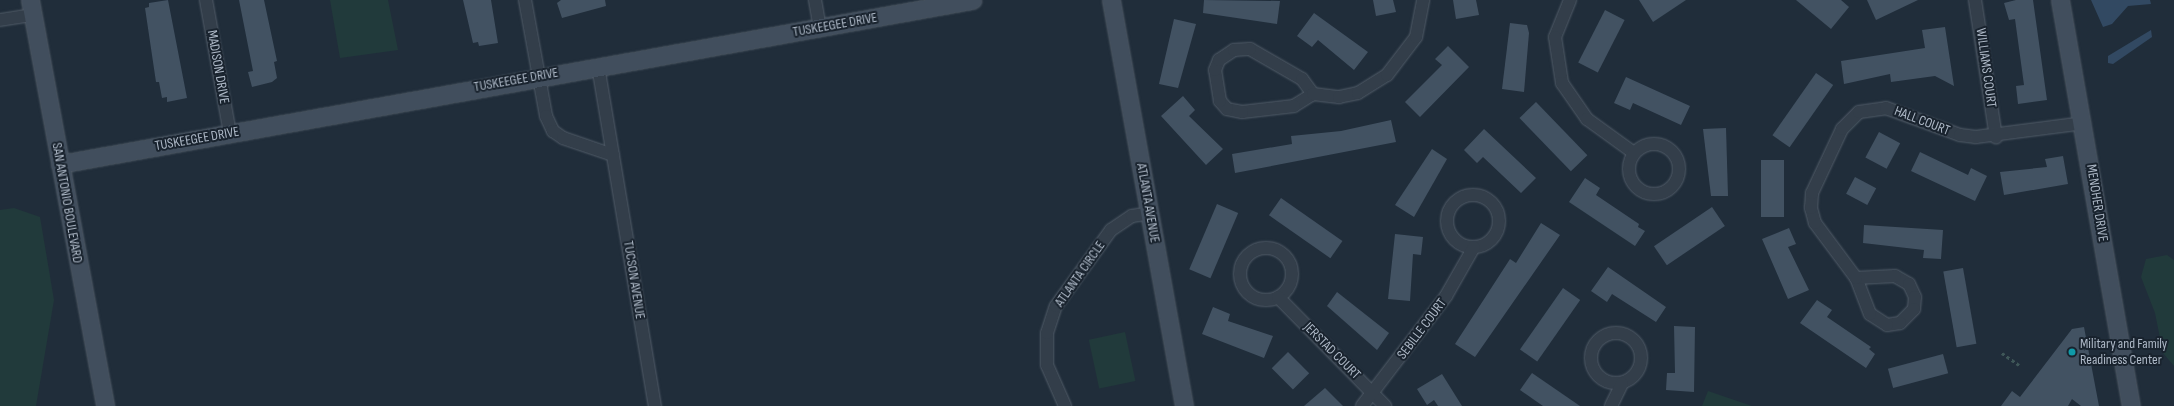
<!DOCTYPE html>
<style>
body{margin:0}
#map{position:relative;width:2174px;height:406px;overflow:hidden;background:#202d3a;font-family:"Sofia Sans Condensed",sans-serif}
div>[style]{position:absolute}
.green>*{inset:0;background:#213a3b;transform-origin:0 0}
.water>*{inset:0;background:#324962}
.building>*{inset:0;background:#425262;transform-origin:0 0}
.path>*{height:2.5px;margin-top:-1.25px;transform-origin:0;background:repeating-linear-gradient(90deg,#3f5758 0 3px,transparent 0 6px)}
.roads{filter:drop-shadow(0 0 1px #515c68) drop-shadow(0 0 1px #515c68)}
.street>*{height:12px;margin:-6px;padding:0 6px;transform-origin:6px;border-radius:6px;background:#333e4a}
.street>.ring{margin:-6px;padding:0;box-sizing:content-box;background:none;border:12px solid #333e4a;border-radius:50%}
.secondary>*{height:17px;margin:-8.5px;padding:0 8.5px;transform-origin:8.5px;border-radius:8.5px;background:#414e5d}
.dots>*{width:11px;height:11px;translate:-50% -50%;box-sizing:border-box;border:2px solid #19232e;border-radius:50%}
span{translate:-50% -50%;white-space:nowrap;text-align:center;line-height:1.15;-webkit-text-stroke:4px #19232e;paint-order:stroke}
.street-label{font-size:14px;color:#aeb9c7}
.poi-label{font-size:14px;color:#aeb9c7}
.left{translate:0 -50%;text-align:left}
</style>
<div id="map">
<div class="green">
<i style="clip-path:polygon(330px 0,388px 0,398px 50px,340px 58px)"></i>
<i style="clip-path:polygon(14px 208px,40px 217px,54px 300px,36px 406px,0 406px,0 210px)"></i>
<i style="clip-path:polygon(2167px 255px,2174px 260px,2174px 366px,2163px 353px,2155px 313px,2141px 277px,2146px 259px)"></i>
<i style="left:1125px;top:332px;width:50px;height:37px;rotate:78deg"></i>
<i style="clip-path:polygon(1708px 391px,1752px 406px,1702px 406px)"></i>
</div>
<div class="water">
<i style="clip-path:polygon(2091px 0,2150px 0,2151px 4px,2128px 6px,2112px 24px,2103px 27px)"></i>
<i style="clip-path:polygon(2151px 30px,2152px 37px,2113px 64px,2108px 63px,2108px 56px)"></i>
</div>
<div class="building">
<i style="clip-path:polygon(168px 0,187px 98px,167px 102px,167px 97px,162px 98px,159px 82px,156px 82px,145px 8px,149px 7px,149px 3px)"></i>
<i style="clip-path:polygon(239px 0,264px 0,277px 61px,274px 62px,277px 78px,272px 82px,252px 87px,248px 72px,253px 71px)"></i>
<i style="clip-path:polygon(463px 0,491px 0,498px 43px,479px 46px,478px 42px,473px 43px)"></i>
<i style="clip-path:polygon(561px 0,605px 0,606px 6px,562px 18px,557px 3px)"></i>
<i style="clip-path:polygon(1204px 0,1280px 1px,1277px 24px,1203px 13px)"></i>
<i style="clip-path:polygon(1373px 0,1393px 0,1396px 12px,1376px 16px)"></i>
<i style="clip-path:polygon(1453px 0,1476px 0,1479px 15px,1456px 19px)"></i>
<i style="clip-path:polygon(1639px 0,1686px 0,1653px 22px)"></i>
<i style="clip-path:polygon(1796px 0,1841px 0,1849px 7px,1831px 29px)"></i>
<i style="clip-path:polygon(1867px 0,1918px 0,1876px 20px)"></i>
<i style="clip-path:polygon(2016px 0,2033px 0,2047px 100px,2018px 104px,2016px 86px,2024px 85px,2015px 19px,2009px 20px,2004px 3px)"></i>
<i style="left:1605px;top:10px;width:22px;height:59px;rotate:27deg"></i>
<i style="clip-path:polygon(1314px 13px,1368px 52px,1354px 70px,1318px 40px,1312px 47px,1297px 36px)"></i>
<i style="clip-path:polygon(1174px 19px,1196px 24px,1178px 88px,1159px 84px)"></i>
<i style="clip-path:polygon(1510px 23px,1527px 25px,1529px 33px,1524px 92px,1502px 89px)"></i>
<i style="clip-path:polygon(1945px 27px,1954px 86px,1935px 76px,1891px 82px,1890px 74px,1844px 84px,1841px 61px,1925px 48px,1922px 30px)"></i>
<i style="clip-path:polygon(1448px 46px,1469px 67px,1420px 117px,1405px 102px,1442px 65px,1435px 59px)"></i>
<i style="left:1816px;top:73px;width:21px;height:76px;rotate:35deg"></i>
<i style="clip-path:polygon(1626px 77px,1690px 106px,1681px 125px,1633px 103px,1630px 110px,1614px 103px)"></i>
<i style="clip-path:polygon(1183px 96px,1195px 110px,1189px 116px,1223px 149px,1206px 165px,1161px 116px)"></i>
<i style="left:1536px;top:102px;width:74px;height:23px;rotate:46deg"></i>
<i style="clip-path:polygon(1391px 120px,1396px 142px,1235px 173px,1232px 154px,1292px 144px,1291px 136px,1341px 131px)"></i>
<i style="clip-path:polygon(1726px 128px,1728px 196px,1711px 196px,1703px 129px)"></i>
<i style="clip-path:polygon(1484px 129px,1536px 178px,1521px 193px,1483px 157px,1477px 163px,1464px 150px)"></i>
<i style="left:1879px;top:132px;width:24px;height:29px;rotate:28deg"></i>
<i style="clip-path:polygon(1432px 149px,1447px 159px,1414px 217px,1395px 205px)"></i>
<i style="clip-path:polygon(1920px 152px,1968px 175px,1971px 168px,1987px 176px,1975px 201px,1911px 171px)"></i>
<i style="clip-path:polygon(2063px 156px,2068px 184px,2004px 195px,2000px 172px,2047px 167px,2045px 159px)"></i>
<i style="left:1761px;top:160px;width:23px;height:57px"></i>
<i style="left:1855px;top:177px;width:24px;height:19px;rotate:28deg"></i>
<i style="clip-path:polygon(1585px 178px,1600px 188px,1596px 195px,1639px 224px,1638px 227px,1645px 231px,1635px 246px,1569px 202px)"></i>
<i style="left:1281px;top:198px;width:75px;height:21px;rotate:35deg"></i>
<i style="left:1217px;top:204px;width:23px;height:71px;rotate:23deg"></i>
<i style="left:1712px;top:207px;width:23px;height:70px;rotate:56deg"></i>
<i style="clip-path:polygon(1541px 223px,1560px 235px,1475px 357px,1455px 344px,1510px 259px,1516px 263px)"></i>
<i style="clip-path:polygon(1864px 225px,1943px 230px,1941px 259px,1923px 258px,1924px 250px,1863px 243px)"></i>
<i style="clip-path:polygon(1789px 228px,1796px 244px,1788px 247px,1809px 290px,1788px 299px,1762px 239px)"></i>
<i style="clip-path:polygon(1395px 234px,1423px 237px,1421px 255px,1413px 254px,1410px 301px,1388px 299px)"></i>
<i style="clip-path:polygon(1608px 267px,1666px 307px,1656px 322px,1612px 294px,1607px 302px,1591px 291px)"></i>
<i style="left:1963px;top:268px;width:77px;height:20px;rotate:80deg"></i>
<i style="left:1563px;top:288px;width:21px;height:75px;rotate:35deg"></i>
<i style="clip-path:polygon(1337px 292px,1389px 333px,1377px 350px,1327px 306px)"></i>
<i style="clip-path:polygon(1817px 300px,1832px 310px,1827px 317px,1871px 347px,1869px 349px,1875px 354px,1866px 368px,1800px 323px)"></i>
<i style="clip-path:polygon(1213px 307px,1230px 314px,1228px 321px,1273px 336px,1264px 358px,1202px 334px)"></i>
<i style="clip-path:polygon(1674px 326px,1695px 327px,1694px 392px,1666px 390px,1667px 373px,1675px 373px)"></i>
<i style="clip-path:polygon(2084px 327px,2099px 406px,2081px 406px,2072px 399px,2068px 406px,2001px 406px,2012px 391px,2020px 397px,2072px 329px)"></i>
<i style="left:1288px;top:352px;width:30px;height:23px;rotate:45deg"></i>
<i style="left:1943px;top:354px;width:20px;height:57px;rotate:75deg"></i>
<i style="clip-path:polygon(1532px 373px,1580px 406px,1543px 406px,1520px 390px)"></i>
<i style="clip-path:polygon(1442px 374px,1462px 406px,1438px 406px,1434px 400px,1427px 405px,1417px 389px)"></i>
<i style="clip-path:polygon(1325px 388px,1343px 406px,1304px 406px)"></i>
</div>
<div class="path">
<i style="left:2002px;top:353px;width:21px;rotate:35deg"></i>
</div>
<div class="roads">
<div class="street">
<i style="left:206px;top:0;width:135px;rotate:79.8deg"></i>
<i style="left:525px;top:0;width:118px;rotate:79.7deg"></i>
<i style="left:546px;top:116px;width:17px;rotate:65deg"></i>
<i style="left:553px;top:131px;width:12px;rotate:35deg"></i>
<i style="left:563px;top:138px;width:53px;rotate:18.8deg"></i>
<i style="left:815px;top:0;width:28px;rotate:80deg"></i>
<i style="left:1570px;top:0;width:40px;rotate:112deg"></i>
<i style="left:1555px;top:37px;width:47px;rotate:81.3deg"></i>
<i style="left:1562px;top:83px;width:44px;rotate:55.2deg"></i>
<i style="left:1587px;top:119px;width:58px;rotate:35.9deg"></i>
<i style="left:1975px;top:0;width:139px;rotate:81.3deg"></i>
<i style="left:0;top:20px;width:32px;rotate:-9deg"></i>
<i style="left:1250px;top:49px;width:60px;rotate:30deg"></i>
<i style="left:1302px;top:79px;width:19px;rotate:54deg"></i>
<i style="left:1313px;top:94px;width:22px;rotate:148deg"></i>
<i style="left:1294px;top:106px;width:52px;rotate:173.4deg"></i>
<i style="left:1242px;top:112px;width:15px;rotate:-169deg"></i>
<i style="left:1227px;top:109px;width:11px;rotate:-131deg"></i>
<i style="left:1220px;top:101px;width:31px;rotate:-99deg"></i>
<i style="left:1215px;top:70px;width:11px;rotate:-68deg"></i>
<i style="left:1219px;top:60px;width:18px;rotate:-34deg"></i>
<i style="left:1234px;top:50px;width:16px;rotate:-4deg"></i>
<i style="left:598px;top:66px;width:345px;rotate:80.5deg"></i>
<i style="left:1313px;top:94px;width:26px;rotate:7deg"></i>
<i style="left:1339px;top:97px;width:19px;rotate:-12deg"></i>
<i style="left:1358px;top:93px;width:34px;rotate:-32deg"></i>
<i style="left:1387px;top:75px;width:48px;rotate:-52.7deg"></i>
<i style="left:1416px;top:37px;width:38px;rotate:-79deg"></i>
<i class="ring" style="left:1629px;top:144px;width:38px;height:38px"></i>
<i class="ring" style="left:1447px;top:195px;width:40px;height:40px"></i>
<i class="ring" style="left:1240px;top:248px;width:40px;height:40px"></i>
<i style="left:1895px;top:276px;width:16px;rotate:30deg"></i>
<i style="left:1909px;top:284px;width:14px;rotate:65deg"></i>
<i style="left:1915px;top:297px;width:12px;rotate:95deg"></i>
<i style="left:1914px;top:309px;width:20px;rotate:135deg"></i>
<i style="left:1900px;top:323px;width:13px;rotate:171deg"></i>
<i style="left:1887px;top:325px;width:20px;rotate:-147deg"></i>
<i style="left:1870px;top:314px;width:39px;rotate:-111deg"></i>
<i style="left:1856px;top:278px;width:39px;rotate:-3deg"></i>
<i style="left:1856px;top:278px;width:69px;rotate:-126.7deg"></i>
<i style="left:1815px;top:223px;width:16px;rotate:-105deg"></i>
<i style="left:1811px;top:208px;width:15px;rotate:-86deg"></i>
<i style="left:1812px;top:193px;width:71px;rotate:-64.9deg"></i>
<i style="left:1842px;top:129px;width:24px;rotate:-45deg"></i>
<i style="left:1859px;top:112px;width:27px;rotate:-8deg"></i>
<i style="left:1886px;top:108px;width:79px;rotate:20deg"></i>
<i style="left:1960px;top:135px;width:16px;rotate:7deg"></i>
<i style="left:1976px;top:137px;width:109px;rotate:-7.4deg"></i>
<i style="left:1278px;top:297px;width:153px;rotate:45.5deg"></i>
<i class="ring" style="left:1591px;top:333px;width:38px;height:38px"></i>
<i style="left:1065px;top:406px;width:45px;rotate:-113.7deg"></i>
<i style="left:1047px;top:365px;width:32px;rotate:-90deg"></i>
<i style="left:1047px;top:333px;width:28px;rotate:-72deg"></i>
<i style="left:1056px;top:306px;width:94px;rotate:-54.1deg"></i>
<i style="left:1111px;top:230px;width:25px;rotate:-34deg"></i>
<i style="left:1132px;top:216px;width:18px;rotate:-9deg"></i>
<i style="left:1362px;top:406px;width:138px;rotate:-52.6deg"></i>
<i style="left:1446px;top:296px;width:56px;rotate:-60.3deg"></i>
<i style="left:1611px;top:406px;width:25px;rotate:-64deg"></i>
</div>
<div class="secondary">
<i style="left:30px;top:0;width:413px;rotate:79.5deg"></i>
<i style="left:1111px;top:0;width:413px;rotate:79.8deg"></i>
<i style="left:2060px;top:0;width:412px;rotate:80.1deg"></i>
<i style="left:60px;top:164px;width:927px;rotate:-10.19deg"></i>
</div>
</div>
<div class="dots">
<i style="left:2072px;top:352px;background:#0f9aa8"></i>
</div>
<div class="street-label">
<span style="left:835px;top:25px;rotate:-10deg">TUSKEEGEE DRIVE</span>
<span style="left:218px;top:67px;rotate:80deg">MADISON DRIVE</span>
<span style="left:1986px;top:68px;rotate:82deg">WILLIAMS COURT</span>
<span style="left:516px;top:80px;rotate:-10deg">TUSKEEGEE DRIVE</span>
<span style="left:1922px;top:121px;rotate:21deg">HALL COURT</span>
<span style="left:197px;top:139px;rotate:-10deg">TUSKEEGEE DRIVE</span>
<span style="left:67px;top:203px;rotate:80deg">SAN ANTONIO BOULEVARD</span>
<span style="left:1148px;top:203px;rotate:80deg">ATLANTA AVENUE</span>
<span style="left:2097px;top:203px;rotate:81deg">MENOHER DRIVE</span>
<span style="left:1080px;top:274px;rotate:-55deg">ATLANTA CIRCLE</span>
<span style="left:634px;top:280px;rotate:81deg">TUCSON AVENUE</span>
<span style="left:1422px;top:329px;rotate:-53deg">SEBILLE COURT</span>
<span style="left:1332px;top:351px;rotate:45deg">JERSTAD COURT</span>
</div>
<div class="poi-label">
<span class="left" style="left:2080px;top:352px">Military and Family<br>Readiness Center</span>
</div>
</div>
